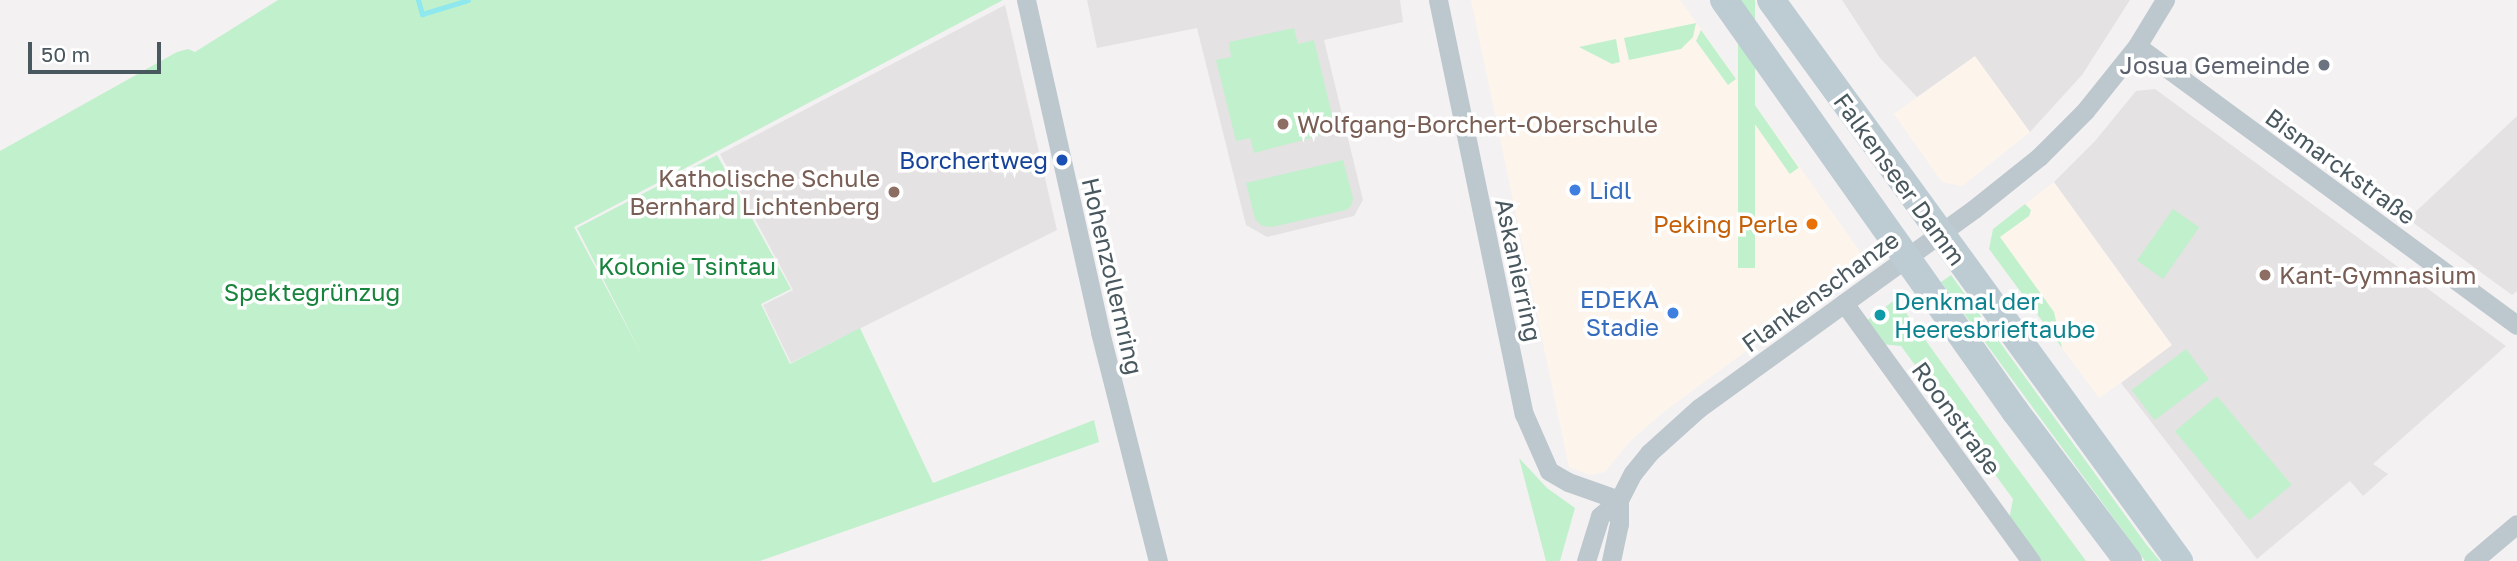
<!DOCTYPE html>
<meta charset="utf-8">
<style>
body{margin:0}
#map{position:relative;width:2517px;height:561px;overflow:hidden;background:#f4f1f2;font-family:"Golos Text",sans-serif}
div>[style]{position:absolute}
.commercial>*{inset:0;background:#fdf5ec}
.education>*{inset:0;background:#e5e2e4}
.green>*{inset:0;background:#c1f0cc;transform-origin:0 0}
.stream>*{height:5px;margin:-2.5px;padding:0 2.5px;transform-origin:2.5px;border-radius:2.5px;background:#8ee8ed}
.minor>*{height:19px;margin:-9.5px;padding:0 9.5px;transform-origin:9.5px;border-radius:9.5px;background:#bdc8ce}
.secondary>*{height:28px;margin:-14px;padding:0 14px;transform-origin:14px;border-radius:14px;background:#bdcbd3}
.dots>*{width:19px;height:19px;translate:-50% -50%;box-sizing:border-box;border:4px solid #fff;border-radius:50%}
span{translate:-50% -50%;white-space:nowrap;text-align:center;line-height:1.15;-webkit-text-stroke:7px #fff;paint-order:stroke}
.worship-label{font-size:24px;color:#5b616d}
.right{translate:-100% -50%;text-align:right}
.education-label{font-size:24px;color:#785e54}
.left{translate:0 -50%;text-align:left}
.transit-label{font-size:24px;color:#164399}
.street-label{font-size:24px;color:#49585f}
.shop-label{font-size:24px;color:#366cbe}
.food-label{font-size:24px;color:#c56008}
.park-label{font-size:24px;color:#17833c}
.culture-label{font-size:24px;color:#0d838f}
.scale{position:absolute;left:28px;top:42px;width:133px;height:32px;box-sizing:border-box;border:4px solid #49585f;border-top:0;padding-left:9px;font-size:21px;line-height:24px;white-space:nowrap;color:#49585f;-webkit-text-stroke:5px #fff;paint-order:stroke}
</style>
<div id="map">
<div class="commercial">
<i style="clip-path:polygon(1471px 0,1680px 0,1859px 250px,1859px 267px,1661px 414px,1629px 442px,1605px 472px,1590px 475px,1569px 467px)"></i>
<i style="clip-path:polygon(1975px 56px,2030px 132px,1962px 186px,1942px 182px,1894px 114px)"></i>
<i style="clip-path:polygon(2054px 182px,2172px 346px,2099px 398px,1989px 249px,1993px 229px)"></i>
</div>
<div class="education">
<i style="clip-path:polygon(1087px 0,1400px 0,1403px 22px,1324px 40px,1363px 200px,1354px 216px,1267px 237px,1246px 225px,1197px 28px,1097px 48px)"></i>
<i style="clip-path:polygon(1842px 0,2130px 0,2082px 75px,2030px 132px,1975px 56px,1917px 97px,1880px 58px)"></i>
<i style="clip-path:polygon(1005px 5px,1057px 230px,791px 363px,763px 305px,793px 290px,720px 154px)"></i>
<i style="clip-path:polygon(2155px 89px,2506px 346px,2373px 464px,2388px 474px,2363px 496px,2350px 481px,2257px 559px,2121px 383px,2172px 345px,2054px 182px,2095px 141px,2136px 91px)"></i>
<i style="clip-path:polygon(2517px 116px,2517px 291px,2512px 295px,2408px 219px)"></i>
</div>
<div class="green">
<i style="clip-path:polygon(278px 0,1003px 0,574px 227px,642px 355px,577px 228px,717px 155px,791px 289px,761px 304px,790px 364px,860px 328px,933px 483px,1094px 420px,1099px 442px,760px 561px,0 561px,0 151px,177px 52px,188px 49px,195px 52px)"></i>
<i style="left:1738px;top:0;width:17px;height:268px"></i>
<i style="clip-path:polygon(1696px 23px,1693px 37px,1681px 49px,1629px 60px,1624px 38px)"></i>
<i style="clip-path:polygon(1294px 28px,1298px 44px,1314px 40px,1333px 119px,1317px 122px,1319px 136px,1254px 153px,1250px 138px,1236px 141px,1216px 60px,1231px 57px,1229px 42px)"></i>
<i style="clip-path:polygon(1701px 30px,1736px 79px,1728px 85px,1696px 41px)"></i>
<i style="clip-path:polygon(1616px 39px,1620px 62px,1612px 64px,1579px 47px)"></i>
<i style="left:1750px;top:98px;width:85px;height:11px;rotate:55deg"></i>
<i style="clip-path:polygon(1343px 160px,1353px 198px,1351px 206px,1346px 210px,1272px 227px,1262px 226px,1255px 219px,1246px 183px)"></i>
<i style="clip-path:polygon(2025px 204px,2031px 210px,2029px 216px,2000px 237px,2054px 312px,2062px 348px,1989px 249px,1993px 229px)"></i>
<i style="left:2173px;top:209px;width:32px;height:63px;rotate:35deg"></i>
<i style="clip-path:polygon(1951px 275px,2146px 544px,2160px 561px,2145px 561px,1941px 282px)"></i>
<i style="clip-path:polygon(1896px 299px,2010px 458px,2086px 561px,2039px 561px,2009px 520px,2013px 499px,1901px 346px,1881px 344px,1865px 322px)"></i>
<i style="left:2186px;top:349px;width:38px;height:68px;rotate:53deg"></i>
<i style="left:2217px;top:396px;width:116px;height:55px;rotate:50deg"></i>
<i style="clip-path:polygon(1519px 458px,1547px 488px,1575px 508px,1560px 561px,1546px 561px)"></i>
</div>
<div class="stream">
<i style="left:418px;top:0;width:15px;rotate:74deg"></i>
<i style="left:422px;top:14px;width:48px;rotate:-16.9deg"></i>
</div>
<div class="minor">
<i style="left:1026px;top:0;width:340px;rotate:77.4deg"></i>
<i style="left:1100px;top:332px;width:236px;rotate:75.8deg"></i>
<i style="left:1438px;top:0;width:423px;rotate:78.3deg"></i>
<i style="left:1524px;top:414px;width:62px;rotate:66.3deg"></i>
<i style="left:1549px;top:471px;width:22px;rotate:30deg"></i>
<i style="left:1568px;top:482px;width:54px;rotate:19.4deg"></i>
<i style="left:2137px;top:46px;width:471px;rotate:36.3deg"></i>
<i style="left:1844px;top:303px;width:319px;rotate:54.1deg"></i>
<i style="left:1586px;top:561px;width:47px;rotate:-72.7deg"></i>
<i style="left:1600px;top:516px;width:25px;rotate:-40deg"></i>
<i style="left:1611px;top:561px;width:38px;rotate:-78deg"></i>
<i style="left:1619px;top:524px;width:24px;rotate:-90deg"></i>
<i style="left:1619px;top:500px;width:30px;rotate:-63deg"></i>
<i style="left:1633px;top:473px;width:26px;rotate:-51deg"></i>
<i style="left:1649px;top:453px;width:67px;rotate:-42deg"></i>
<i style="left:1699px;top:408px;width:339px;rotate:-35.9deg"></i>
<i style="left:1974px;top:209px;width:83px;rotate:-38.7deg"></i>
<i style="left:2039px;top:157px;width:65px;rotate:-45deg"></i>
<i style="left:2085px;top:111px;width:83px;rotate:-51.3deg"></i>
<i style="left:2137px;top:46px;width:54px;rotate:-58.7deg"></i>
<i style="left:2473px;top:561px;width:57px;rotate:-40.1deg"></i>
</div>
<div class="secondary">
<i style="left:1724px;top:0;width:504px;rotate:54.7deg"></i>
<i style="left:2015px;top:411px;width:188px;rotate:53deg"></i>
<i style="left:1771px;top:0;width:694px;rotate:53.97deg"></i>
</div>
<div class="dots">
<i style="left:2324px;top:65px;background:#6b7280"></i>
<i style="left:1283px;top:124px;background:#8d6e63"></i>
<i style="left:1062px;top:160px;background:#1a4fb4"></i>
<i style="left:1575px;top:190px;background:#3f7fe0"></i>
<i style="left:894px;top:192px;background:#8d6e63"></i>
<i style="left:1812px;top:224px;background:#e8710a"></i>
<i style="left:2265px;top:275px;background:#8d6e63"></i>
<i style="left:1673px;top:313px;background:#3f7fe0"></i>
<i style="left:1880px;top:315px;background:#0f9aa8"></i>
</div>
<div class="worship-label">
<span class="right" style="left:2310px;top:65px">Josua Gemeinde</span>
</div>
<div class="education-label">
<span class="left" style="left:1297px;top:124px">Wolfgang-Borchert-Oberschule</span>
<span class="right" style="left:880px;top:192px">Katholische Schule<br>Bernhard Lichtenberg</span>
<span class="left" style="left:2279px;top:275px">Kant-Gymnasium</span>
</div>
<div class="transit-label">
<span class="right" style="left:1048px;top:160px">Borchertweg</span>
</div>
<div class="street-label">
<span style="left:2341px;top:166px;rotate:36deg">Bismarckstraße</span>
<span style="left:1900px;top:179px;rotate:54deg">Falkenseer Damm</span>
<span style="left:1519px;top:270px;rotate:78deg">Askanierring</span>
<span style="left:1113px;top:276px;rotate:77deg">Hohenzollernring</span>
<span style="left:1820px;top:291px;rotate:-36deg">Flankenschanze</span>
<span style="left:1957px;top:418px;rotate:54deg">Roonstraße</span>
</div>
<div class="shop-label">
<span class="left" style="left:1589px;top:190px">Lidl</span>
<span class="right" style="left:1659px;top:313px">EDEKA<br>Stadie</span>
</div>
<div class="food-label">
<span class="right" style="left:1798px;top:224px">Peking Perle</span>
</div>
<div class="park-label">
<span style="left:687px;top:266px">Kolonie Tsintau</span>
<span style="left:312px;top:292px">Spektegrünzug</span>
</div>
<div class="culture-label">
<span class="left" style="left:1894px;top:315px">Denkmal der<br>Heeresbrieftaube</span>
</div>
<div class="scale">50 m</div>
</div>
